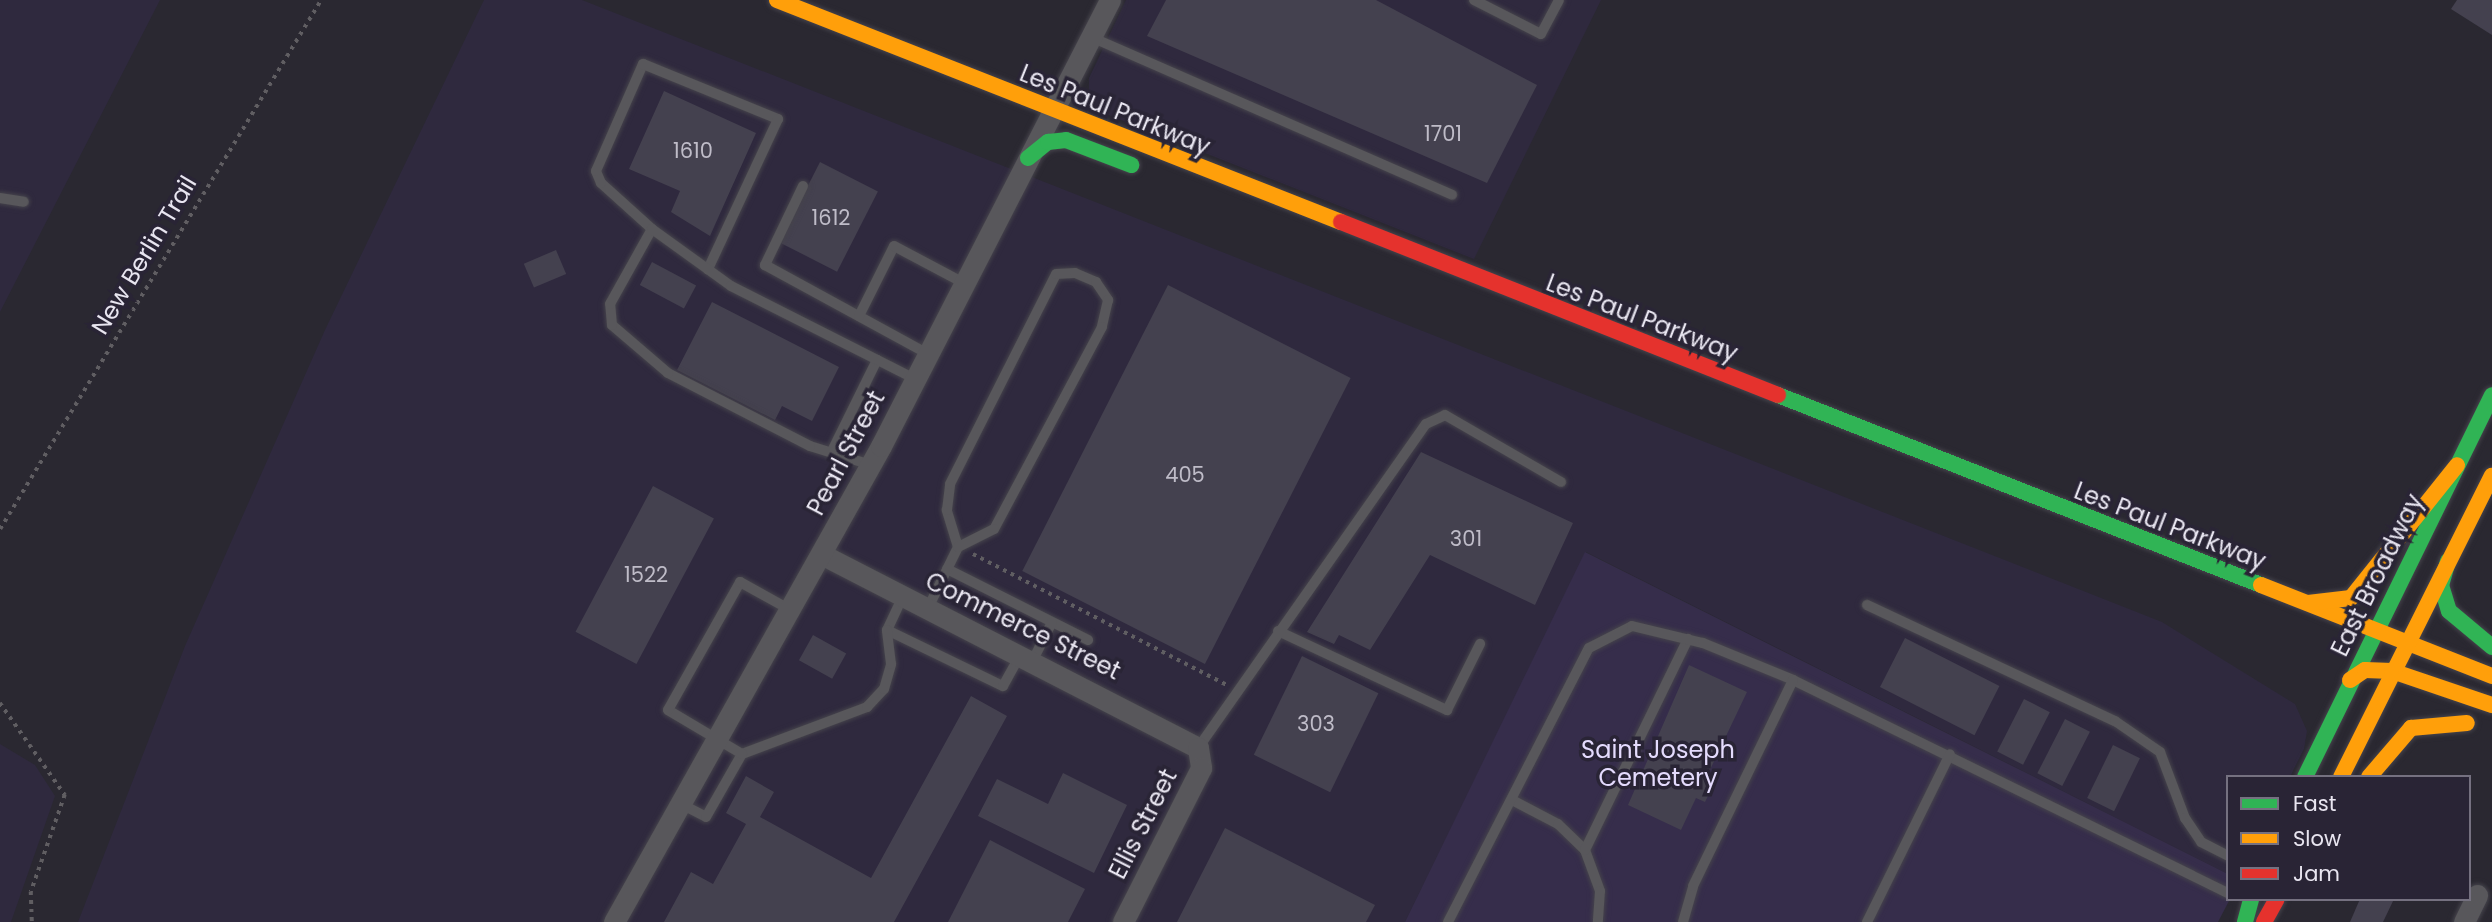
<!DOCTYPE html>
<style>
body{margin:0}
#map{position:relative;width:2492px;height:922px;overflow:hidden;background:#2a2831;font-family:Poppins,sans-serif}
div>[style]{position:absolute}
.built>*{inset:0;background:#2f293e}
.green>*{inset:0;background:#362d4b}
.building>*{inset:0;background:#44414f;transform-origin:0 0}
.path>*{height:3.5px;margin-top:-1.75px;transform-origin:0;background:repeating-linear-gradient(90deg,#605e62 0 3.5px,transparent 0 8.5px)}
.roads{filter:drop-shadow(0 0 2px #45434b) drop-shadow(0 0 2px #45434b)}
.lane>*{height:10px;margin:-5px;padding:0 5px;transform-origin:5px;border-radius:5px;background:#58575b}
.street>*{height:21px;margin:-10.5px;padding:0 10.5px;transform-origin:10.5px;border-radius:10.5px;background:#58575b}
.fast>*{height:16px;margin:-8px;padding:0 8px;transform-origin:8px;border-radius:8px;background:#30b455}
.slow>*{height:16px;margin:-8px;padding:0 8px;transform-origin:8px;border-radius:8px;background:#ff9f0a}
.jam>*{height:16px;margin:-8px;padding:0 8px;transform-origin:8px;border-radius:8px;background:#e5322d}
span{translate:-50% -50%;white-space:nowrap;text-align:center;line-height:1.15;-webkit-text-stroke:7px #292435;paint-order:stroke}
.number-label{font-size:21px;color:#bfbcc8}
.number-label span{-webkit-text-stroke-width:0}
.street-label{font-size:24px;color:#e8e5f0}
.park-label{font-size:24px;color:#e4dbfd}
.legend{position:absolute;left:2226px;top:775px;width:245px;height:126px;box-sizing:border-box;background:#292435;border:2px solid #757180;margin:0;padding:9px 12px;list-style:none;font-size:21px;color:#e8e5f0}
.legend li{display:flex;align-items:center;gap:14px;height:35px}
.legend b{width:35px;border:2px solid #757180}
</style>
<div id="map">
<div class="built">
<i style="clip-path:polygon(0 0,160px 0,0 312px)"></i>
<i style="clip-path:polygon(484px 0,582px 0,2162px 622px,2295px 704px,2307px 731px,2304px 749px,2290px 777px,2228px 777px,2228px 874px,1586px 552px,1405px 922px,78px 922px,185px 646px,325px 330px)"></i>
<i style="clip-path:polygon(1126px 0,1601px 0,1474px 259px,1101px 112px,1089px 97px,1089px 78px)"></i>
<i style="clip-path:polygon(0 744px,35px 765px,55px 796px,11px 922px,0 922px)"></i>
</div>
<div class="green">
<i style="clip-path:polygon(1585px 552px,2228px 874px,2230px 899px,2218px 922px,1405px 922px)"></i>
</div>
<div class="building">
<i style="clip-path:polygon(1166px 0,1376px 0,1537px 85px,1487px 183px,1147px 36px)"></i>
<i style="clip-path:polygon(2457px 0,2492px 0,2492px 35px,2451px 9px)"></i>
<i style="clip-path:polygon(664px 91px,756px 133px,710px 236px,671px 212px,680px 191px,629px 169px)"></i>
<i style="left:820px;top:162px;width:65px;height:90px;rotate:27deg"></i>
<i style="left:556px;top:250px;width:26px;height:35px;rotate:67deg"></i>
<i style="left:652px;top:262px;width:50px;height:26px;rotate:28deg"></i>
<i style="left:1168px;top:285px;width:205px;height:321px;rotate:27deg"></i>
<i style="clip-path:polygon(712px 302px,839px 367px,812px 421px,782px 406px,775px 420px,677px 370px)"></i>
<i style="clip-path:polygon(1421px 452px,1573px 523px,1535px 605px,1430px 555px,1370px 650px,1339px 635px,1334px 644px,1307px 632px)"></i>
<i style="left:653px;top:486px;width:69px;height:165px;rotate:28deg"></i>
<i style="left:813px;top:635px;width:38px;height:29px;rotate:29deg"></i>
<i style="left:1905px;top:638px;width:106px;height:55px;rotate:27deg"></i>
<i style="left:1302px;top:656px;width:85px;height:110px;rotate:26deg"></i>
<i style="clip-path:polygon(1689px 665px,1747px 692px,1708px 774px,1717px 778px,1705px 802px,1696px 798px,1681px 830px,1628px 805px)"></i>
<i style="clip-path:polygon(971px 696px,1007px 716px,894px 922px,664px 922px,691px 872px,713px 884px,746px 824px,726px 813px,746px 776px,774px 792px,760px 817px,871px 878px)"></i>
<i style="left:2024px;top:699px;width:29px;height:59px;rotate:27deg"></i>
<i style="left:2065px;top:719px;width:28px;height:61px;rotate:27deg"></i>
<i style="left:2113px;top:745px;width:30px;height:59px;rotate:26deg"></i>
<i style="clip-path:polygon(1063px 773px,1127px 805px,1094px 873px,978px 816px,997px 779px,1048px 804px)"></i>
<i style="clip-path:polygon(1225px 828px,1375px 905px,1366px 922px,1177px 922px)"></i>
<i style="clip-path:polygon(990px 840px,1085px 889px,1068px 922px,948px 922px)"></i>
<i style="clip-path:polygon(2360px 899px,2394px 899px,2383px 922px,2350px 922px)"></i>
</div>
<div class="path">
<i style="left:0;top:529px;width:619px;rotate:-58.75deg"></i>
<i style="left:973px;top:554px;width:286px;rotate:27.3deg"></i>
<i style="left:0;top:703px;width:113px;rotate:54.8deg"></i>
<i style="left:65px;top:795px;width:103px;rotate:109.3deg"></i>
<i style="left:31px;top:892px;width:30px;rotate:88deg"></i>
</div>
<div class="roads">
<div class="lane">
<i style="left:1474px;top:0;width:75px;rotate:26.9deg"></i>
<i style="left:1541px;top:34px;width:38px;rotate:-62deg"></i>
<i style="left:1091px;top:37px;width:394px;rotate:23.6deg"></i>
<i style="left:803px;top:186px;width:88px;rotate:115.7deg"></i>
<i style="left:765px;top:265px;width:186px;rotate:28.6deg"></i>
<i style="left:0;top:198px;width:24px;rotate:9deg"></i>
<i style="left:652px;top:229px;width:69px;rotate:-138deg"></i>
<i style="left:601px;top:183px;width:13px;rotate:-113deg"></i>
<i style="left:596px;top:171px;width:117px;rotate:-66.3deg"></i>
<i style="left:643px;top:64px;width:146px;rotate:22.2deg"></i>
<i style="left:778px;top:119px;width:166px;rotate:115deg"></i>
<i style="left:859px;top:316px;width:78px;rotate:-63.4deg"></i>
<i style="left:894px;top:246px;width:79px;rotate:27.9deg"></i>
<i style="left:831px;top:453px;width:104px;rotate:-63.7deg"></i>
<i style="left:871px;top:465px;width:64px;rotate:-162.7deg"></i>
<i style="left:810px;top:446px;width:160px;rotate:-152.8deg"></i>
<i style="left:668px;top:373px;width:74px;rotate:-139.4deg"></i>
<i style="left:612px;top:325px;width:21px;rotate:-95deg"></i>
<i style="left:610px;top:304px;width:86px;rotate:-60.8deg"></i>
<i style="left:652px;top:229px;width:97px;rotate:35.8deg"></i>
<i style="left:731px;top:286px;width:206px;rotate:26.8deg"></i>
<i style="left:947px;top:569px;width:158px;rotate:26.7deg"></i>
<i style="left:903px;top:596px;width:38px;rotate:115deg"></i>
<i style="left:887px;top:630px;width:129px;rotate:25.8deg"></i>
<i style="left:1003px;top:686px;width:37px;rotate:-61deg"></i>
<i style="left:1867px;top:605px;width:274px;rotate:25.1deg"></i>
<i style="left:2115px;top:721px;width:55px;rotate:34.6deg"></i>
<i style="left:2160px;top:752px;width:71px;rotate:69.3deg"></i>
<i style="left:2185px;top:818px;width:29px;rotate:56deg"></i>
<i style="left:2201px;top:842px;width:30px;rotate:27deg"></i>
<i style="left:928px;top:608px;width:68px;rotate:-63.8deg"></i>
<i style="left:958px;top:547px;width:39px;rotate:-107deg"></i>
<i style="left:947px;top:510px;width:26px;rotate:-83deg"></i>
<i style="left:950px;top:484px;width:235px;rotate:-63.2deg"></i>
<i style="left:1056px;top:274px;width:19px;rotate:-3deg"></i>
<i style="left:1075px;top:273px;width:23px;rotate:23deg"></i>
<i style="left:1096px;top:282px;width:22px;rotate:56deg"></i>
<i style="left:1108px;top:300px;width:28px;rotate:103deg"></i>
<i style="left:1102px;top:327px;width:229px;rotate:118.1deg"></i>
<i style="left:994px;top:529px;width:40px;rotate:153.4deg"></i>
<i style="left:1278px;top:631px;width:187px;rotate:25.1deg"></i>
<i style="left:1447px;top:710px;width:74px;rotate:-63.4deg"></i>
<i style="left:1033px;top:660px;width:42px;rotate:-63.4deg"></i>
<i style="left:1198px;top:748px;width:396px;rotate:-54.9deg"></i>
<i style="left:1426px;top:424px;width:21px;rotate:-25deg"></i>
<i style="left:1445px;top:415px;width:134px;rotate:30deg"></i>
<i style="left:742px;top:754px;width:134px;rotate:-20.6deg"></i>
<i style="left:867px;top:707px;width:25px;rotate:-47deg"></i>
<i style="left:884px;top:689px;width:26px;rotate:-74deg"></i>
<i style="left:891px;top:664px;width:34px;rotate:-97deg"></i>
<i style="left:1512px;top:800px;width:52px;rotate:27.6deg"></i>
<i style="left:1558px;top:824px;width:37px;rotate:44deg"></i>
<i style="left:1585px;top:850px;width:44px;rotate:69.9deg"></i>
<i style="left:1600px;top:891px;width:31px;rotate:94deg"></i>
<i style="left:681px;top:804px;width:28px;rotate:27deg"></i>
<i style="left:706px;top:817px;width:73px;rotate:-60.3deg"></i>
<i style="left:742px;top:754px;width:86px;rotate:-149.3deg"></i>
<i style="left:668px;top:710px;width:147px;rotate:-60.6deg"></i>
<i style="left:740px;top:582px;width:56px;rotate:28.9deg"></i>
<i style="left:1585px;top:850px;width:235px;rotate:-64deg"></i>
<i style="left:1448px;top:922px;width:308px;rotate:-62.8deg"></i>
<i style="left:1589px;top:648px;width:48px;rotate:-27.1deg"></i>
<i style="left:1632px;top:626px;width:73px;rotate:13.5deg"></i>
<i style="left:1703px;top:643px;width:97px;rotate:22.3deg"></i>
<i style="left:1793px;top:680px;width:484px;rotate:26.1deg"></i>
<i style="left:1683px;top:922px;width:37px;rotate:-74deg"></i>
<i style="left:1693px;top:886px;width:229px;rotate:-64.1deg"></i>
<i style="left:1867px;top:922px;width:187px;rotate:-63.7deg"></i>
</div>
<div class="street">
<i style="left:821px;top:554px;width:424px;rotate:27.2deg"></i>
<i style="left:1198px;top:748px;width:20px;rotate:81deg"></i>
<i style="left:1201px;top:768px;width:173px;rotate:116.9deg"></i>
<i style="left:614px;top:922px;width:546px;rotate:-60.71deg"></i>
<i style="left:881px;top:446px;width:501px;rotate:-62.82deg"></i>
<i style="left:2464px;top:922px;width:30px;rotate:-64deg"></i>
</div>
<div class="fast">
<i style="left:1028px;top:158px;width:26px;rotate:-39deg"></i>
<i style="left:1048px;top:142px;width:18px;rotate:-6deg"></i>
<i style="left:1066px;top:140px;width:70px;rotate:21deg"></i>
<i style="left:1778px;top:395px;width:519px;rotate:21.47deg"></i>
<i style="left:2448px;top:561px;width:25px;rotate:106deg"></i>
<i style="left:2441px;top:585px;width:27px;rotate:73deg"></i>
<i style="left:2449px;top:611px;width:56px;rotate:39.9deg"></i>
<i style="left:2305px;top:777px;width:425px;rotate:-63.9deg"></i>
<i style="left:2245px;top:922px;width:24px;rotate:-75deg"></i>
</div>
<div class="slow">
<i style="left:777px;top:0;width:606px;rotate:21.49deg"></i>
<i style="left:2261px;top:585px;width:248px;rotate:21.5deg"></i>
<i style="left:2308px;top:603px;width:43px;rotate:-6.6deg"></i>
<i style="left:2351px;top:598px;width:170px;rotate:-51.4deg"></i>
<i style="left:2350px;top:680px;width:18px;rotate:-34deg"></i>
<i style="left:2365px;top:670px;width:27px;rotate:2deg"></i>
<i style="left:2392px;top:671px;width:106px;rotate:18.8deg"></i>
<i style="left:2341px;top:777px;width:337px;rotate:-63.4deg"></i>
<i style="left:2369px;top:777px;width:65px;rotate:-49.4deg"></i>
<i style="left:2411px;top:728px;width:56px;rotate:-5.1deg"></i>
</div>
<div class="jam">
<i style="left:1341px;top:222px;width:470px;rotate:21.6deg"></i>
<i style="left:2264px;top:922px;width:26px;rotate:-61deg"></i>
</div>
</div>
<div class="number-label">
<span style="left:1443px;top:134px">1701</span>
<span style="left:693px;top:151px">1610</span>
<span style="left:831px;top:218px">1612</span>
<span style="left:1185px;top:475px">405</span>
<span style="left:1466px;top:539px">301</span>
<span style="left:646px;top:575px">1522</span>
<span style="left:1316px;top:724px">303</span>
</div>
<div class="street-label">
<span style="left:1115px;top:110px;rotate:22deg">Les Paul Parkway</span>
<span style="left:144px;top:255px;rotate:-59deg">New Berlin Trail</span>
<span style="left:1642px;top:318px;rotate:21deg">Les Paul Parkway</span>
<span style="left:846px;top:453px;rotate:-62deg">Pearl Street</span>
<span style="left:2170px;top:526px;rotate:21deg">Les Paul Parkway</span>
<span style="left:2377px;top:575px;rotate:-64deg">East Broadway</span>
<span style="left:1023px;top:626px;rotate:26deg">Commerce Street</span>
<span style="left:1143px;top:824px;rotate:-63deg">Ellis Street</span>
</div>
<div class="park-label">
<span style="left:1658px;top:764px">Saint Joseph<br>Cemetery</span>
</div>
<ul class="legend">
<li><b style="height:9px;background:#30b455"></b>Fast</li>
<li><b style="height:9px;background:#ff9f0a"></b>Slow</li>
<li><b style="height:9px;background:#e5322d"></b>Jam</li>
</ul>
</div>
